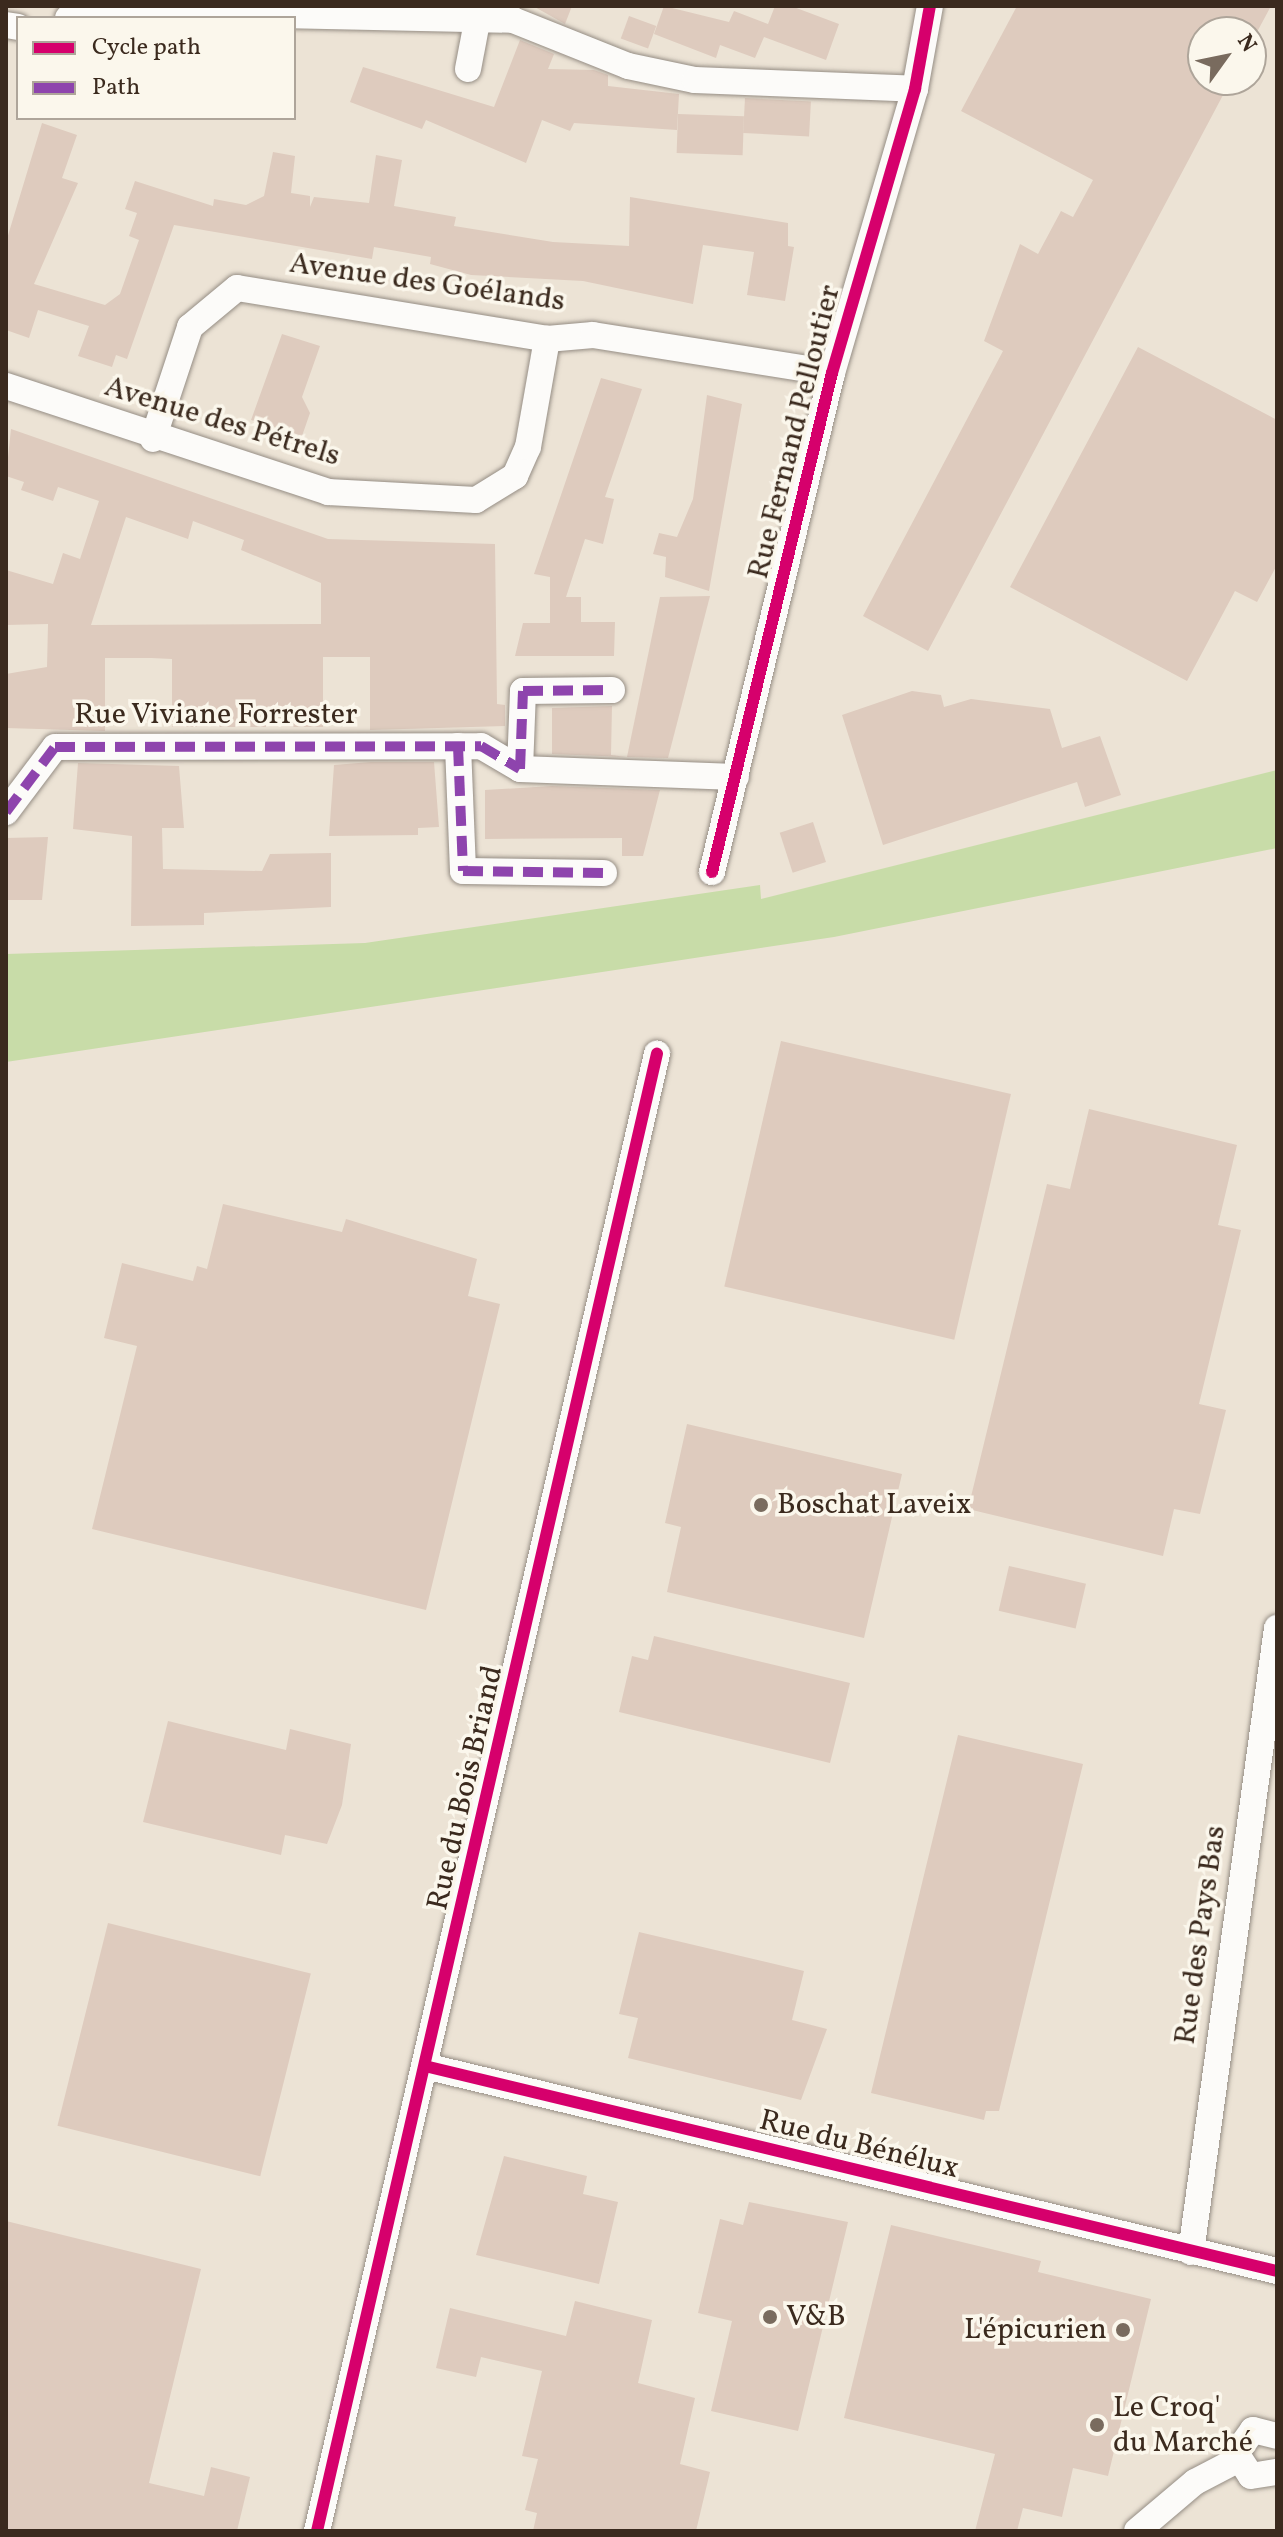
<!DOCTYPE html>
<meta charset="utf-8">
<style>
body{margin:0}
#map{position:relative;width:1283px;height:2537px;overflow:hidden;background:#ece3d5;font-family:Vollkorn,serif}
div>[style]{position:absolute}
.green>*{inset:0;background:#c8dca8}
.building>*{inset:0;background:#decbbe;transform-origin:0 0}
.roads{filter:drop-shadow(0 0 2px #958d84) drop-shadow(0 0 2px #958d84)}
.street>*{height:26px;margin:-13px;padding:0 13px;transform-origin:13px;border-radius:13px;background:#fcfbf9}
.quiet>*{height:10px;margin-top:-5px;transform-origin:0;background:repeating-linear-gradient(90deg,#8e44ad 0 20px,transparent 0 30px)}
.cycleway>*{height:12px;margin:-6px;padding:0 6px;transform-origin:6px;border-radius:6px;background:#d6006c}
.dots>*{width:22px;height:22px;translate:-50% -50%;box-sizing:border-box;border:4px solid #fbf7ec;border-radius:50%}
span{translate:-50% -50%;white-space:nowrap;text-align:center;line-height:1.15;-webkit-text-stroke:7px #fbf7ec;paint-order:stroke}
.street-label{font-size:30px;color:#3b2a1e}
.poi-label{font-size:30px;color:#3b2a1e}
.left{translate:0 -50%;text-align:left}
.right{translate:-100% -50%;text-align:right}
.frame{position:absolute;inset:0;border:8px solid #3b2a1e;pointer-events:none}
.legend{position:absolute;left:16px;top:16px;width:280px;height:104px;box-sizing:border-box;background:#fbf7ec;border:2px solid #aea59a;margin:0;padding:10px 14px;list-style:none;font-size:24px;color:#3b2a1e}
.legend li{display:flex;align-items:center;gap:16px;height:40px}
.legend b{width:40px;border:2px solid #aea59a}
.north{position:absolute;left:1187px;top:16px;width:80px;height:80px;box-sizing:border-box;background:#fbf7ec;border:2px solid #aea59a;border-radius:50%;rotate:57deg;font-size:22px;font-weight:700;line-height:32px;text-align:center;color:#3b2a1e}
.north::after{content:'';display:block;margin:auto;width:28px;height:36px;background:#796b5e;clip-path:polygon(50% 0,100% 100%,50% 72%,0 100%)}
</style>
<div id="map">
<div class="green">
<i style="clip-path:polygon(1277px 770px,1277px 848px,834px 937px,6px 1062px,6px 954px,365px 943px,760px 885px,761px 899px)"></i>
</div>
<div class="building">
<i style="clip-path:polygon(533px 6px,572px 6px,565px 24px)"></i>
<i style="clip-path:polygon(664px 6px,729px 22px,734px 11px,768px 24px,775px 6px,791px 6px,839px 24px,826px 60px,764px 37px,755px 58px,720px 45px,716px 58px,654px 34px)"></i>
<i style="clip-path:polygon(1017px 6px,1271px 6px,1257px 32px,1203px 32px,1203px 80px,1231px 80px,928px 651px,863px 616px,1003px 351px,984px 341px,1020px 244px,1038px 254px,1061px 211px,1073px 217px,1093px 180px,961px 111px)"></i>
<i style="left:629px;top:16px;width:29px;height:24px;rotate:20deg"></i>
<i style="clip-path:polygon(520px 40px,554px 54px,548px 69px,594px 70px,608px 75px,608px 86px,679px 94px,677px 130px,574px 123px,570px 131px,542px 120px,526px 163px,426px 120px,422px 129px,350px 102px,363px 67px,494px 107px)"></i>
<i style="left:745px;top:98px;width:66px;height:35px;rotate:3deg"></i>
<i style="left:678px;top:114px;width:66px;height:39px;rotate:2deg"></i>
<i style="clip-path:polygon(42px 123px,77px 135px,62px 178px,78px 183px,34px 284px,105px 305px,120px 294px,139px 240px,129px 236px,137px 213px,125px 209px,135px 181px,213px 206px,214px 199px,246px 205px,264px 196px,273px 152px,295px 156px,291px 193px,310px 196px,310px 207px,314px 197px,369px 203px,376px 155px,402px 160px,394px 206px,456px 217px,454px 226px,553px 242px,629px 246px,630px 197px,788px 223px,788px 246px,794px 247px,785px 301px,747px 295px,754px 252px,703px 245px,693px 304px,583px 281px,471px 275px,430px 264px,431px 257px,374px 247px,372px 259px,174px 225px,127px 359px,116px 355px,112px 367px,78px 356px,89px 326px,38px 310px,29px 338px,6px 330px,6px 242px)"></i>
<i style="clip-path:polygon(282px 334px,320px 346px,302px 397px,310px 413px,302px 436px,251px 420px)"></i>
<i style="clip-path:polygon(1138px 347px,1277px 420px,1277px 565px,1257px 602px,1235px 591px,1187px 681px,1010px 587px)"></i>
<i style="clip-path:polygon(601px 378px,642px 389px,605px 497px,614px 499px,603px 544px,585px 539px,566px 597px,581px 597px,581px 622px,615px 622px,614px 656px,515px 656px,523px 623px,550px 623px,550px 577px,534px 574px)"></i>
<i style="clip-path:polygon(707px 395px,742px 404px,709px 591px,665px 577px,666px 557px,653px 554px,659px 533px,677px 537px,693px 499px)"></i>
<i style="clip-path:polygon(evenodd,11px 429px,328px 539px,495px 544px,497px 704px,505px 705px,505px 726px,370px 730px,370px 657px,323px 657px,323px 727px,172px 727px,172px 659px,151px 658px,105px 658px,105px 731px,6px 728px,6px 674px,47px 667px,48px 624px,6px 625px,6px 570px,53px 584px,63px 553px,80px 559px,99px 501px,58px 487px,53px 501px,21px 490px,24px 482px,6px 476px,11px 429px,126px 517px,188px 539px,193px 521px,244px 540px,241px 550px,321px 583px,321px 624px,91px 625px,126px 517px)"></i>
<i style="clip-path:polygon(710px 596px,668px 758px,627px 757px,660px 597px)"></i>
<i style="clip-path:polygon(912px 691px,941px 695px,944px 707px,971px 699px,1050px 709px,1062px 748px,1100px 736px,1121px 795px,1085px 807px,1077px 782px,883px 845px,842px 715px)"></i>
<i style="clip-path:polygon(612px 706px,611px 755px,626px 757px,552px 754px,552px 708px)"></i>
<i style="clip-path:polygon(371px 762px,434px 762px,439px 827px,418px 828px,418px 835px,329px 836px,334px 765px)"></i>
<i style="clip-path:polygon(78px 763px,179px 766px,184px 828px,162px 828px,163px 869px,262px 871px,270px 854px,331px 853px,331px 907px,204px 913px,204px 925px,131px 926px,132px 836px,73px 829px)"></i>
<i style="clip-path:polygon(552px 786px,660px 790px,643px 856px,622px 856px,622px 838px,485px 839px,485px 790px)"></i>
<i style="left:813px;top:822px;width:42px;height:35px;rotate:72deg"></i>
<i style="clip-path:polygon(48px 837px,42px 900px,6px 900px,6px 838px)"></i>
<i style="left:781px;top:1041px;width:236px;height:252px;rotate:13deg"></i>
<i style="clip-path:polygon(1089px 1109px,1237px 1145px,1218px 1225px,1241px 1230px,1199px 1404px,1226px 1410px,1200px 1514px,1174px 1509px,1163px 1556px,968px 1509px,1047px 1184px,1070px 1189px)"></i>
<i style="clip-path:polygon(223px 1204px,342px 1232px,346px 1219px,477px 1259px,468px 1296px,500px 1304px,426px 1610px,92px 1529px,137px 1346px,104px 1338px,122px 1263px,193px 1281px,197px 1266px,207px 1269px)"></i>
<i style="clip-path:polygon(687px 1424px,902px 1474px,864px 1638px,667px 1592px,681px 1527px,665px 1523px)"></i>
<i style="left:1009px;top:1566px;width:79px;height:46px;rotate:13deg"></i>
<i style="clip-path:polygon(654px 1636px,850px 1683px,830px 1763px,619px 1712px,632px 1656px,648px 1660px)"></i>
<i style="clip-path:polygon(168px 1721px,286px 1750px,290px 1729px,351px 1744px,342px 1805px,327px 1844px,285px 1835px,281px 1855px,143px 1822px)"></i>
<i style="clip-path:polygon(958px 1735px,1083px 1764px,999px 2111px,986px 2111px,984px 2120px,871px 2093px)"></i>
<i style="left:108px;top:1923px;width:209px;height:209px;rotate:14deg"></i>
<i style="clip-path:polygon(639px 1932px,804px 1971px,792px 2020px,827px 2029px,801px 2100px,628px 2058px,638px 2018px,619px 2014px)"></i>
<i style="clip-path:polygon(504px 2156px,587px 2176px,583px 2194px,618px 2202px,599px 2284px,476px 2255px)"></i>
<i style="clip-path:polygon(749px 2202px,848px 2222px,798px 2431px,711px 2411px,732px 2321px,698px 2313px,720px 2219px,743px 2225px)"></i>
<i style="clip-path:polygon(6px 2221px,201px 2269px,149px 2483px,204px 2496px,211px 2467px,250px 2477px,237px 2531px,6px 2531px)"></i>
<i style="clip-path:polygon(891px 2225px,1041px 2261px,1038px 2272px,1151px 2299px,1108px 2476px,1073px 2468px,1062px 2517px,1023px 2508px,1017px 2531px,975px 2531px,995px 2454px,844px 2418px)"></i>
<i style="clip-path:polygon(575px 2301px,652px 2320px,638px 2383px,695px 2398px,680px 2464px,710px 2472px,696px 2531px,533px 2531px,537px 2513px,525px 2510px,538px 2459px,522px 2456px,542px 2371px,481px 2357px,476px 2377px,436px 2368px,450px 2308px,566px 2336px)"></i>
</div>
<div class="roads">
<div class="street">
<i style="left:68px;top:18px;width:70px;rotate:-4.9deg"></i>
<i style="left:138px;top:12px;width:375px;rotate:1.2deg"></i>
<i style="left:513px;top:20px;width:124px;rotate:21.8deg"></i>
<i style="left:628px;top:66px;width:68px;rotate:11.8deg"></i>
<i style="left:695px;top:80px;width:220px;rotate:2.3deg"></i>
<i style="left:6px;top:25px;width:12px;rotate:9deg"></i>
<i style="left:468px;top:69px;width:64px;rotate:-79.2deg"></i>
<i style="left:6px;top:386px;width:339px;rotate:18.2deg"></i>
<i style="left:328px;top:492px;width:148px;rotate:3.1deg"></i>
<i style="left:476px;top:500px;width:46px;rotate:-31.6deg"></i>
<i style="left:515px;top:476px;width:32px;rotate:-66deg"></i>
<i style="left:528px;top:447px;width:110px;rotate:-80deg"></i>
<i style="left:153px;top:439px;width:118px;rotate:-71.7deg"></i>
<i style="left:190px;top:327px;width:61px;rotate:-39.7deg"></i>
<i style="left:237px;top:288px;width:314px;rotate:9.3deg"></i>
<i style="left:547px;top:339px;width:46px;rotate:-5deg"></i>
<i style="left:593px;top:335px;width:242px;rotate:9deg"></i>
<i style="left:458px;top:746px;width:125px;rotate:87.7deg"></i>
<i style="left:463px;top:871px;width:141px;rotate:0.8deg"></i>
<i style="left:520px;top:769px;width:78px;rotate:-87.8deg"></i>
<i style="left:523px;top:691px;width:89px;rotate:-0.6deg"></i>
<i style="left:6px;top:812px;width:81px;rotate:-53deg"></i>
<i style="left:55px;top:747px;width:426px;rotate:-0.1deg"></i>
<i style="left:481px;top:746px;width:45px;rotate:30.5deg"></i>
<i style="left:520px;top:769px;width:216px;rotate:2.1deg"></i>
<i style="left:712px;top:872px;width:513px;rotate:-76.48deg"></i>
<i style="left:832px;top:373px;width:296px;rotate:-73.7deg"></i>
<i style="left:915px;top:89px;width:84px;rotate:-79.8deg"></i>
<i style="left:429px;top:2067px;width:872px;rotate:13.53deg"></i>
<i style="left:1191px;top:2252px;width:630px;rotate:-82.15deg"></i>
<i style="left:1277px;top:2436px;width:25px;rotate:-166deg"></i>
<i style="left:1253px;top:2430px;width:29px;rotate:126deg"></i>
<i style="left:1236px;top:2453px;width:27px;rotate:57deg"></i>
<i style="left:1251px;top:2476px;width:26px;rotate:-9deg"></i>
<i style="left:317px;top:2531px;width:1516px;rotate:-77.04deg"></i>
<i style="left:1137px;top:2531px;width:76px;rotate:-40.2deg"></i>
<i style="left:1195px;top:2482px;width:47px;rotate:-27.6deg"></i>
</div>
</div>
<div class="quiet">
<i style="left:458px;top:746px;width:125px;rotate:87.7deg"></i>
<i style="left:463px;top:871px;width:141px;rotate:0.8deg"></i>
<i style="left:6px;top:812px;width:81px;rotate:-53deg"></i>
<i style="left:55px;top:747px;width:426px;rotate:-0.1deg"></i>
<i style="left:481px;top:746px;width:45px;rotate:30.5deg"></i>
<i style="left:520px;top:769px;width:78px;rotate:-87.8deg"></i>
<i style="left:523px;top:691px;width:89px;rotate:-0.6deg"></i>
</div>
<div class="cycleway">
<i style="left:712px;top:872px;width:513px;rotate:-76.48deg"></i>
<i style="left:832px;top:373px;width:296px;rotate:-73.7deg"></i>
<i style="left:915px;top:89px;width:84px;rotate:-79.8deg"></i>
<i style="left:429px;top:2067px;width:872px;rotate:13.53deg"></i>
<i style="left:317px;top:2531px;width:1516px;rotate:-77.04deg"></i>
</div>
<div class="dots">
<i style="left:761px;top:1505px;background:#796b5e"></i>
<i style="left:770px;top:2317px;background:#796b5e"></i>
<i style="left:1123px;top:2330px;background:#796b5e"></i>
<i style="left:1097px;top:2425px;background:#796b5e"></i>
</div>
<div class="street-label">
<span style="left:427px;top:283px;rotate:8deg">Avenue des Goélands</span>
<span style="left:222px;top:422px;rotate:17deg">Avenue des Pétrels</span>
<span style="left:795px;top:432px;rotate:-76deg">Rue Fernand Pelloutier</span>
<span style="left:216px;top:715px">Rue Viviane Forrester</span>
<span style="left:466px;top:1788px;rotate:-77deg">Rue du Bois Briand</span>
<span style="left:1201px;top:1935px;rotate:-82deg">Rue des Pays Bas</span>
<span style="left:859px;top:2145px;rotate:14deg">Rue du Bénélux</span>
</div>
<div class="poi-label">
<span class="left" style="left:777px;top:1505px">Boschat Laveix</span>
<span class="left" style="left:786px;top:2317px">V&amp;B</span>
<span class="right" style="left:1107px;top:2330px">L'épicurien</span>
<span class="left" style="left:1113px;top:2425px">Le Croq'<br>du Marché</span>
</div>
<div class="frame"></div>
<ul class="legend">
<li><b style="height:10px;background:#d6006c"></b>Cycle path</li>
<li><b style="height:10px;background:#8e44ad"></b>Path</li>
</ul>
<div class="north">N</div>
</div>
